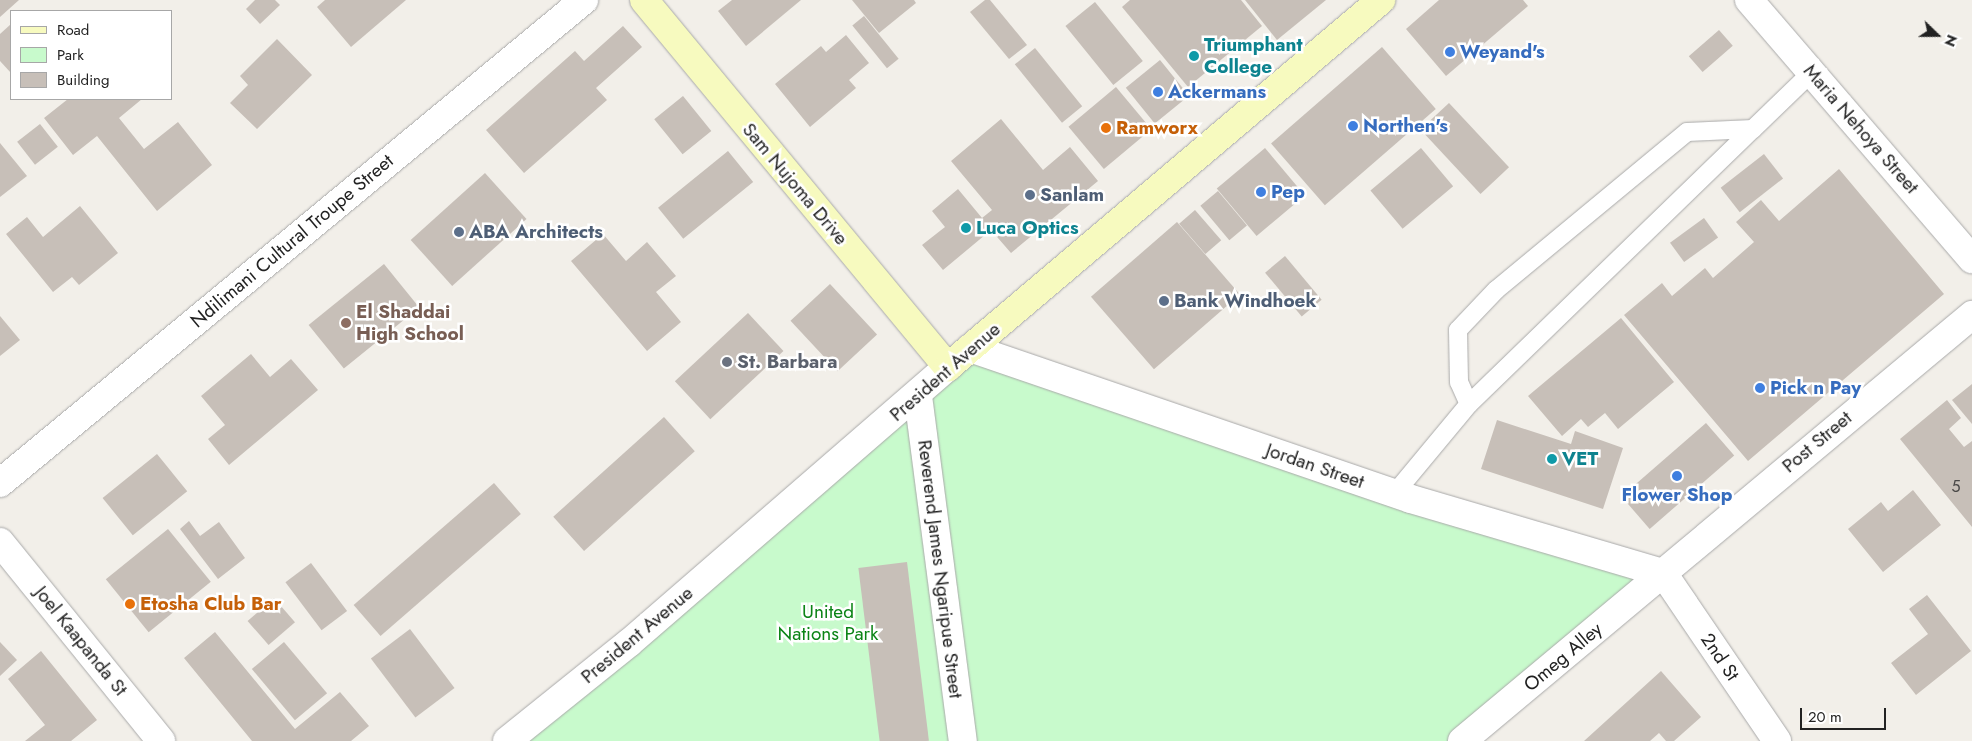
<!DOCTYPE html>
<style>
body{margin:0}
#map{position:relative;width:1972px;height:741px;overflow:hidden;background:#f2efe9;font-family:Jost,sans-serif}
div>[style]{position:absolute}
.park>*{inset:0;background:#c8facc}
.building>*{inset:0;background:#c7bfb8;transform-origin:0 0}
.roads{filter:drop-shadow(0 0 1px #a9a9a9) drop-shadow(0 0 1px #a9a9a9)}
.lane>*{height:18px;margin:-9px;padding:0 9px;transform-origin:9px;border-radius:9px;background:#fff}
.street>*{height:28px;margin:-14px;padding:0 14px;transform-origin:14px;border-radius:14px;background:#fff}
.secondary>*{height:28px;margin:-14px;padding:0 14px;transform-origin:14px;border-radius:14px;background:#f7fabf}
.dots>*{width:14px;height:14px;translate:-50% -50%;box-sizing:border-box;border:2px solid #fff;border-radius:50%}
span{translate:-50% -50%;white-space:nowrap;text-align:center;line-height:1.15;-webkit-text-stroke:5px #fff;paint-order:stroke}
.number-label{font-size:16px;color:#4b4948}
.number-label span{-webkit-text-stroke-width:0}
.culture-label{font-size:19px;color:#0d838f;font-weight:700}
.left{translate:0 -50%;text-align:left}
.shop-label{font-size:19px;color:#366cbe;font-weight:700}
.food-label{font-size:19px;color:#c56008;font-weight:700}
.street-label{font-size:19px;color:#222}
.service-label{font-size:19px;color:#4e5e75;font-weight:700}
.education-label{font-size:19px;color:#785e54;font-weight:700}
.worship-label{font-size:19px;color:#5b616d;font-weight:700}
.park-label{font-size:19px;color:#0c8416}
.legend{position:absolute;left:10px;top:10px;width:162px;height:90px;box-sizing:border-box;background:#fff;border:1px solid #a7a7a7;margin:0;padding:6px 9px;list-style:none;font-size:15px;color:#222}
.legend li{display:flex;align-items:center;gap:10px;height:25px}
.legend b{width:25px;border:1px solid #a7a7a7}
.north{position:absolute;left:1912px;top:10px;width:50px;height:50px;-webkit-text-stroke:4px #fff;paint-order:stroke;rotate:112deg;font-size:14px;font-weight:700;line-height:20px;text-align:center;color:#222}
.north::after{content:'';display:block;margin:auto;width:18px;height:22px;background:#222;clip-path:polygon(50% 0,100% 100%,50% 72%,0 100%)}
.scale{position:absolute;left:1800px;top:708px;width:86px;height:22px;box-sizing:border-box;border:2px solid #222;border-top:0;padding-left:6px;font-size:15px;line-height:18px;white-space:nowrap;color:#222;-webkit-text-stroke:4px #fff;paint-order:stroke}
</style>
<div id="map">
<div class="park">
<i style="clip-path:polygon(970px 348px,1663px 573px,1462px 741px,500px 741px)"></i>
</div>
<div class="building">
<i style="clip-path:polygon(0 0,19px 0,0 17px)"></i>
<i style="clip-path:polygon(255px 0,275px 0,280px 5px,260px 24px,246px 9px)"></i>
<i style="clip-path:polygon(325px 0,406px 0,351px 47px,317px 7px)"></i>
<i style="clip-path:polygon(732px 0,801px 0,746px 46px,718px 11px)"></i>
<i style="clip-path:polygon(852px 0,914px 0,916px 3px,879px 33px)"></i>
<i style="clip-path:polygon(985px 0,990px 0,1027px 45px,1009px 59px,970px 12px)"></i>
<i style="clip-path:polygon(1130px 0,1241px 0,1262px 26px,1188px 87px,1122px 7px)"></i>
<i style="clip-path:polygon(1245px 0,1326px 0,1277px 40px)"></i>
<i style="clip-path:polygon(1439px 0,1523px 0,1528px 6px,1446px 76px,1406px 29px)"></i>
<i style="left:1095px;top:2px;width:76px;height:38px;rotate:51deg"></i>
<i style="left:864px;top:16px;width:55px;height:15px;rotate:51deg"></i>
<i style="clip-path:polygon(11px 24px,11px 73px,0 61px,0 34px)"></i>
<i style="clip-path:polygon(623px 26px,642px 47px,596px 88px,607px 100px,524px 173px,486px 130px,575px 51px,584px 61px)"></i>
<i style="left:1719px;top:30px;width:21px;height:40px;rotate:49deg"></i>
<i style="clip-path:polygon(846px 35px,869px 63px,849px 80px,856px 88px,810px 127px,775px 84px,821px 46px,826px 52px)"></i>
<i style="clip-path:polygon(277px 39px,312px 75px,257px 129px,230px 103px,248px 85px,240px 76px)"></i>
<i style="left:1382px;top:47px;width:82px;height:147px;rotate:49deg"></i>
<i style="left:1035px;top:48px;width:75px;height:26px;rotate:51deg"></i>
<i style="left:1160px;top:60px;width:46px;height:44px;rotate:51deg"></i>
<i style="left:1116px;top:87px;width:55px;height:62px;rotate:50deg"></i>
<i style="left:683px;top:96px;width:45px;height:37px;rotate:51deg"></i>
<i style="clip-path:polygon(68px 99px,142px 99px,119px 118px,144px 149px,178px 122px,212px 165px,157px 211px,97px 136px,73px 155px,44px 118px)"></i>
<i style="left:1449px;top:103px;width:88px;height:39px;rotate:47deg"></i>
<i style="clip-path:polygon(1001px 119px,1043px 170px,1070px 147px,1098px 181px,1011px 253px,991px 230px,943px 270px,922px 245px,945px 227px,932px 211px,958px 189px,982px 218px,992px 210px,951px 161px)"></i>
<i style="left:40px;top:124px;width:29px;height:29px;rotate:52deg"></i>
<i style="clip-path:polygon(0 143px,27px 176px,0 197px)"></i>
<i style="left:1265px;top:148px;width:62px;height:63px;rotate:50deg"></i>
<i style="left:1421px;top:148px;width:50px;height:66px;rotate:50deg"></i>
<i style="left:728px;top:151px;width:40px;height:90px;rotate:51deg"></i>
<i style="left:1764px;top:154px;width:31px;height:55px;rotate:52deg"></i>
<i style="clip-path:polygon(1839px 169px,1944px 294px,1748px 461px,1624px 315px,1662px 283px,1672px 296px,1705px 268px,1713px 278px,1754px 242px,1736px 222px,1761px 200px,1779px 221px)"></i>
<i style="left:485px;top:173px;width:62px;height:100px;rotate:48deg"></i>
<i style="left:1218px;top:191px;width:45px;height:23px;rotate:50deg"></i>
<i style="clip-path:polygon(80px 206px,118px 253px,79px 285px,72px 277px,53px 292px,6px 234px,27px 217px,43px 237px)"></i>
<i style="left:1195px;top:210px;width:40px;height:21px;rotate:49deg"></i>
<i style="left:1704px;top:218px;width:24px;height:42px;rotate:54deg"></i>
<i style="left:1177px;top:222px;width:96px;height:114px;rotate:49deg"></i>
<i style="clip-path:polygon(603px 234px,626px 261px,647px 242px,676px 276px,656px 292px,681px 322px,647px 351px,571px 261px)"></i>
<i style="left:1285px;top:256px;width:57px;height:26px;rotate:50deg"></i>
<i style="left:384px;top:264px;width:56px;height:97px;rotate:51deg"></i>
<i style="left:830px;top:284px;width:69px;height:54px;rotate:47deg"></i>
<i style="left:748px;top:313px;width:52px;height:100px;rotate:47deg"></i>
<i style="clip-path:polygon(0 316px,20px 340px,0 356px)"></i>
<i style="clip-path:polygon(1621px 318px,1674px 382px,1618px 429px,1605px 413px,1588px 427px,1581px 419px,1562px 436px,1528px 396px)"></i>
<i style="clip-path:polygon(251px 354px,270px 377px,291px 359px,318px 390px,229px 465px,208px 439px,225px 425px,201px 396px)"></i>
<i style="clip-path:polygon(1972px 384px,1972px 424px,1952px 400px)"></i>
<i style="clip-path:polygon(1947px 400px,1961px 418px,1949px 429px,1964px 447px,1972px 441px,1972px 527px,1900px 439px)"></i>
<i style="left:664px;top:417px;width:46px;height:149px;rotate:48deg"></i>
<i style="clip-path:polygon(1497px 420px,1571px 444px,1575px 431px,1623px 448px,1603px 509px,1481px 469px)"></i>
<i style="left:1706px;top:423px;width:43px;height:112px;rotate:49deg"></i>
<i style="left:157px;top:454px;width:48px;height:70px;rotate:51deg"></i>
<i style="left:494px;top:483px;width:41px;height:186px;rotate:49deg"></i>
<i style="clip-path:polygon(1913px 490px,1941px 525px,1883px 572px,1848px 529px,1881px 502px,1888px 511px)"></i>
<i style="clip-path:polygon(189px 521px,200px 536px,219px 522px,245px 558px,218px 579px,180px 529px)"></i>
<i style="left:168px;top:529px;width:68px;height:80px;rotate:51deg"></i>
<i style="left:907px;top:562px;width:180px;height:49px;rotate:83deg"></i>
<i style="left:311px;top:563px;width:60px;height:32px;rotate:53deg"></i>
<i style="clip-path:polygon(1927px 595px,1971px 651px,1916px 695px,1891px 663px,1928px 634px,1909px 609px)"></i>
<i style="left:274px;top:598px;width:32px;height:35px;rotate:49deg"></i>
<i style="left:410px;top:629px;width:74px;height:49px;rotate:53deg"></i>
<i style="clip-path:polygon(215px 632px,295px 729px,340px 692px,369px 726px,351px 741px,252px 741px,184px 658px)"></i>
<i style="clip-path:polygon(0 642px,17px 660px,0 676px)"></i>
<i style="left:284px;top:642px;width:67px;height:42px;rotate:50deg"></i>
<i style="clip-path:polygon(41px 651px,97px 720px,71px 741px,25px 741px,45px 725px,8px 679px)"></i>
<i style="clip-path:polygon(1661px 671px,1701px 717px,1674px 741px,1666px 741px,1659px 733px,1650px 741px,1584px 741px)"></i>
</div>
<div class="roads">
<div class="lane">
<i style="left:1753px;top:129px;width:82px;rotate:-44deg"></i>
<i style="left:1395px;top:493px;width:116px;rotate:-50.3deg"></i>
<i style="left:1469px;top:404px;width:395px;rotate:-44.1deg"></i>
<i style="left:1753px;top:129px;width:66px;rotate:177.4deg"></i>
<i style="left:1687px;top:132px;width:248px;rotate:140.4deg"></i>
<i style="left:1496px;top:290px;width:55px;rotate:133.5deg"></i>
<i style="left:1458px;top:330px;width:52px;rotate:88.9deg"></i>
<i style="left:1459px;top:382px;width:24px;rotate:66deg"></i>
</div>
<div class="street">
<i style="left:1749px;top:0;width:342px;rotate:49.3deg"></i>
<i style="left:970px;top:348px;width:466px;rotate:18.9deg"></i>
<i style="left:1411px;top:499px;width:263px;rotate:16.4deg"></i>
<i style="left:918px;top:396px;width:348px;rotate:82.6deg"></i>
<i style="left:0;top:483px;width:758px;rotate:-39.59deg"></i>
<i style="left:0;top:542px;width:256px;rotate:51deg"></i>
<i style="left:1663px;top:573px;width:203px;rotate:55.8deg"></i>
<i style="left:507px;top:741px;width:156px;rotate:-38.8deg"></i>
<i style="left:629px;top:643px;width:422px;rotate:-40.9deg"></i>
<i style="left:1462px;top:741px;width:665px;rotate:-39.87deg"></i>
</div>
<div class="secondary">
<i style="left:644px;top:0;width:477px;rotate:50.4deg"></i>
<i style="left:948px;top:367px;width:568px;rotate:-40.28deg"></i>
</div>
</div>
<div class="dots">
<i style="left:1450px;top:52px;background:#3f7fe0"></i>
<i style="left:1194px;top:56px;background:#0f9aa8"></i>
<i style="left:1158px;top:92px;background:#3f7fe0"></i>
<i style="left:1353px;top:126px;background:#3f7fe0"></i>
<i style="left:1106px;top:128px;background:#e8710a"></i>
<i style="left:1261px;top:192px;background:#3f7fe0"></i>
<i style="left:1030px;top:195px;background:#5c6f8a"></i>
<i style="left:966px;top:228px;background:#0f9aa8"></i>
<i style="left:459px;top:232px;background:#5c6f8a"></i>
<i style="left:1164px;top:301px;background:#5c6f8a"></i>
<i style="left:346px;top:323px;background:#8d6e63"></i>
<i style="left:727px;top:362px;background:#6b7280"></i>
<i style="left:1760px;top:388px;background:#3f7fe0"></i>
<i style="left:1552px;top:459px;background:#0f9aa8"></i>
<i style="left:1677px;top:476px;background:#3f7fe0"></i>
<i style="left:130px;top:604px;background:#e8710a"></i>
</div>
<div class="number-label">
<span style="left:1956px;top:487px">5</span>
</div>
<div class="culture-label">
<span class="left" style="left:1204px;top:56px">Triumphant<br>College</span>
<span class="left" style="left:976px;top:228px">Luca Optics</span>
<span class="left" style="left:1562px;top:459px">VET</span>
</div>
<div class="shop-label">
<span class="left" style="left:1460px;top:52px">Weyand's</span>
<span class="left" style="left:1168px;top:92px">Ackermans</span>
<span class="left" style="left:1363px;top:126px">Northen's</span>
<span class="left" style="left:1271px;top:192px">Pep</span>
<span class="left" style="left:1770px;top:388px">Pick n Pay</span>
<span style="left:1677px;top:495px">Flower Shop</span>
</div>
<div class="food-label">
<span class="left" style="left:1116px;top:128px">Ramworx</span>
<span class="left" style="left:140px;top:604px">Etosha Club Bar</span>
</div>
<div class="street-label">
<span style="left:1861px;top:129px;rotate:49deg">Maria Nehoya Street</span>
<span style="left:795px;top:184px;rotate:50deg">Sam Nujoma Drive</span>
<span style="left:292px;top:241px;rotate:-40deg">Ndilimani Cultural Troupe Street</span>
<span style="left:945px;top:372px;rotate:-41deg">President Avenue</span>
<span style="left:1817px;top:442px;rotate:-40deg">Post Street</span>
<span style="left:1315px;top:466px;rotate:19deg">Jordan Street</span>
<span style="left:940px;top:569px;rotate:83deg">Reverend James Ngaripue Street</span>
<span style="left:637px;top:635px;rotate:-40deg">President Avenue</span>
<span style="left:81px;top:641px;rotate:51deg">Joel Kaapanda St</span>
<span style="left:1563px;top:657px;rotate:-40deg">Omeg Alley</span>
<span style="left:1720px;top:657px;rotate:56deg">2nd St</span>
</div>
<div class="service-label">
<span class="left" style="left:1040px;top:195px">Sanlam</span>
<span class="left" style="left:469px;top:232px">ABA Architects</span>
<span class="left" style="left:1174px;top:301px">Bank Windhoek</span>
</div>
<div class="education-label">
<span class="left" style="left:356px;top:323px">El Shaddai<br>High School</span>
</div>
<div class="worship-label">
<span class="left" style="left:737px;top:362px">St. Barbara</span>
</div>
<div class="park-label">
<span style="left:828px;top:623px">United<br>Nations Park</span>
</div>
<ul class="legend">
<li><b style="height:6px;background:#f7fabf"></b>Road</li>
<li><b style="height:14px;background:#c8facc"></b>Park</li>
<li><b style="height:14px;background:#c7bfb8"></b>Building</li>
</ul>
<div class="north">N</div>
<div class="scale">20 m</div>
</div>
